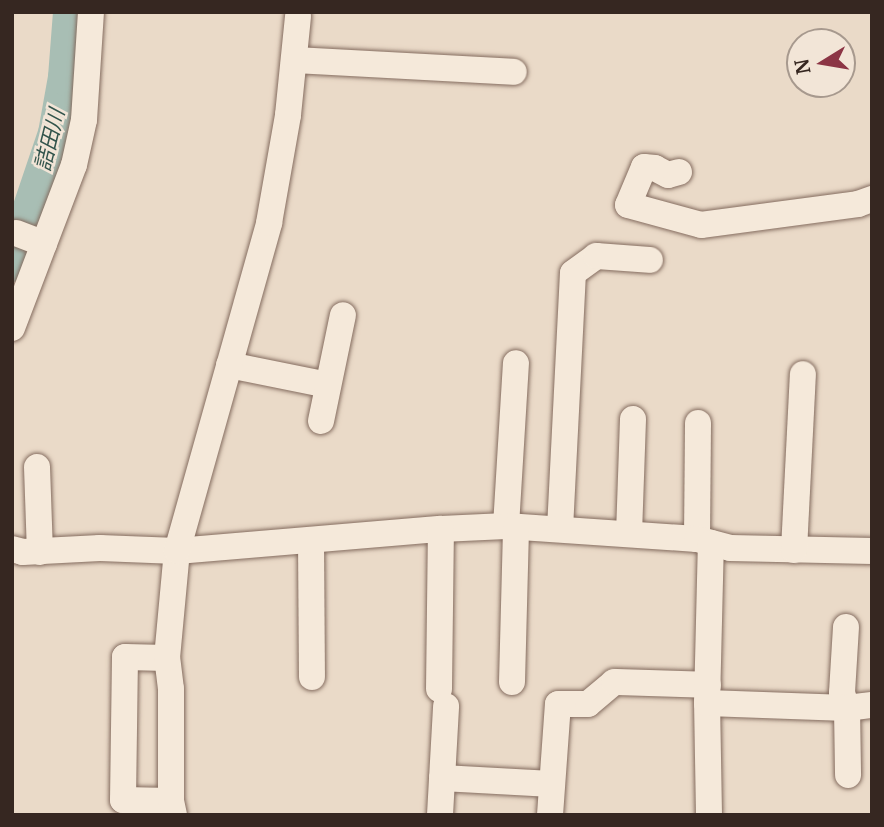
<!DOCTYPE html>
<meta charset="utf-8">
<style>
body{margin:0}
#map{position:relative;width:884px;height:827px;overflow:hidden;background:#eadac8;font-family:Merriweather,"Noto Sans JP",serif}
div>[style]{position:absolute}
.river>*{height:37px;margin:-18.5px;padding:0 18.5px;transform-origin:18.5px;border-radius:18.5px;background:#a8beb4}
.roads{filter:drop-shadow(0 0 2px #846c5f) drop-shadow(0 0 2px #846c5f)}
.minor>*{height:26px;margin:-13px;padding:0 13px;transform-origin:13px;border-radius:13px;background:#f5e9da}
span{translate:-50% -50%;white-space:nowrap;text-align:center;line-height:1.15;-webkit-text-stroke:5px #f2e5d7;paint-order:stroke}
.water-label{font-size:21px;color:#32544c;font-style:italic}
.frame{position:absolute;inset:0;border:14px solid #362721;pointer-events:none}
.north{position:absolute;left:786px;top:28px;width:70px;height:70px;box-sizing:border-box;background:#f2e5d7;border:2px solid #a7998e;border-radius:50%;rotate:259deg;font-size:19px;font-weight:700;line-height:28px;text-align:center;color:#362721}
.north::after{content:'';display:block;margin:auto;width:24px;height:32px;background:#8c3545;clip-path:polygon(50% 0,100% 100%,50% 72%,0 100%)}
</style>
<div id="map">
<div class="river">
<i style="left:12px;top:263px;width:137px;rotate:-71.3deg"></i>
<i style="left:56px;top:133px;width:57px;rotate:-79.9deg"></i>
<i style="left:66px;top:77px;width:65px;rotate:-85.6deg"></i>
</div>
<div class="roads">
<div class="minor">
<i style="left:294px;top:60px;width:220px;rotate:3.1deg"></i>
<i style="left:679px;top:172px;width:11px;rotate:165deg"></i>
<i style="left:668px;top:175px;width:15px;rotate:-152deg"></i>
<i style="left:655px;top:168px;width:11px;rotate:-175deg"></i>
<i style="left:644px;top:167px;width:41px;rotate:112.8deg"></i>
<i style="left:628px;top:205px;width:76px;rotate:15.3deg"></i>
<i style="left:701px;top:225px;width:158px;rotate:-7.6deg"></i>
<i style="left:858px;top:204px;width:15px;rotate:-20deg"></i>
<i style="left:16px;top:233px;width:30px;rotate:21deg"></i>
<i style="left:12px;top:328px;width:174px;rotate:-69.2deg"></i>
<i style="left:74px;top:165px;width:46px;rotate:-77.5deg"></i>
<i style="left:84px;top:120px;width:108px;rotate:-86.3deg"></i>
<i style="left:229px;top:365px;width:101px;rotate:11.4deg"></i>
<i style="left:321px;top:421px;width:108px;rotate:-78.3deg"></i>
<i style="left:37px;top:467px;width:85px;rotate:88deg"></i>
<i style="left:506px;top:526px;width:163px;rotate:-86.5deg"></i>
<i style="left:560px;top:529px;width:256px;rotate:-87.1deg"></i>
<i style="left:573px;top:273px;width:29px;rotate:-36deg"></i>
<i style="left:596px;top:256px;width:54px;rotate:4.2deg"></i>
<i style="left:629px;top:534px;width:115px;rotate:-88deg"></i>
<i style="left:697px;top:539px;width:116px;rotate:-89.5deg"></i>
<i style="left:311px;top:540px;width:137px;rotate:89.6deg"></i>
<i style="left:12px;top:549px;width:11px;rotate:15deg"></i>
<i style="left:23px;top:552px;width:77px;rotate:-3deg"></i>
<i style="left:100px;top:548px;width:77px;rotate:2.2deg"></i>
<i style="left:177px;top:551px;width:265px;rotate:-4.8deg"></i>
<i style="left:441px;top:529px;width:65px;rotate:-2.6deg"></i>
<i style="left:506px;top:526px;width:191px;rotate:3.9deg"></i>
<i style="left:697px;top:539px;width:34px;rotate:15deg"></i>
<i style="left:730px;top:548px;width:142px;rotate:1.2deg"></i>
<i style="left:794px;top:550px;width:176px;rotate:-87.1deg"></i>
<i style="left:846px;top:627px;width:66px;rotate:93.5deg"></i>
<i style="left:842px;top:693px;width:16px;rotate:72deg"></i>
<i style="left:847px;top:708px;width:67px;rotate:89.1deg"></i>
<i style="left:167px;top:658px;width:42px;rotate:-178.6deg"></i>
<i style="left:125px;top:657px;width:143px;rotate:90.8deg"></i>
<i style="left:123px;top:800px;width:48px;rotate:1.2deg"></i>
<i style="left:512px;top:682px;width:155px;rotate:-88.5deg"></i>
<i style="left:439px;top:689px;width:160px;rotate:-89.3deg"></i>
<i style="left:707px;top:703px;width:140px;rotate:2deg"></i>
<i style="left:847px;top:708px;width:25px;rotate:-7deg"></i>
<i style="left:442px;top:778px;width:110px;rotate:3.1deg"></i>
<i style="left:174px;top:815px;width:14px;rotate:-102deg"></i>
<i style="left:171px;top:801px;width:112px;rotate:-90deg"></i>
<i style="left:171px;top:689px;width:31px;rotate:-97deg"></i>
<i style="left:167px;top:658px;width:107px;rotate:-84.7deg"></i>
<i style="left:177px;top:551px;width:341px;rotate:-74.3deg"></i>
<i style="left:269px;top:223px;width:110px;rotate:-80deg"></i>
<i style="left:288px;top:115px;width:99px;rotate:-84.2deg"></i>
<i style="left:440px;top:815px;width:109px;rotate:-86.8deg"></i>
<i style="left:550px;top:815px;width:111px;rotate:-85.9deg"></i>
<i style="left:558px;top:704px;width:30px"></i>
<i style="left:588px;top:704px;width:34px;rotate:-40deg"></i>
<i style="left:614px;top:682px;width:94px;rotate:1.8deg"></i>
<i style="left:709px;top:815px;width:112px;rotate:-91deg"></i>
<i style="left:707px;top:703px;width:160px;rotate:-88.6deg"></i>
</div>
</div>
<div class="water-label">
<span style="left:50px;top:140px;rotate:-76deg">詰田川</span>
</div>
<div class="frame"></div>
<div class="north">N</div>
</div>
